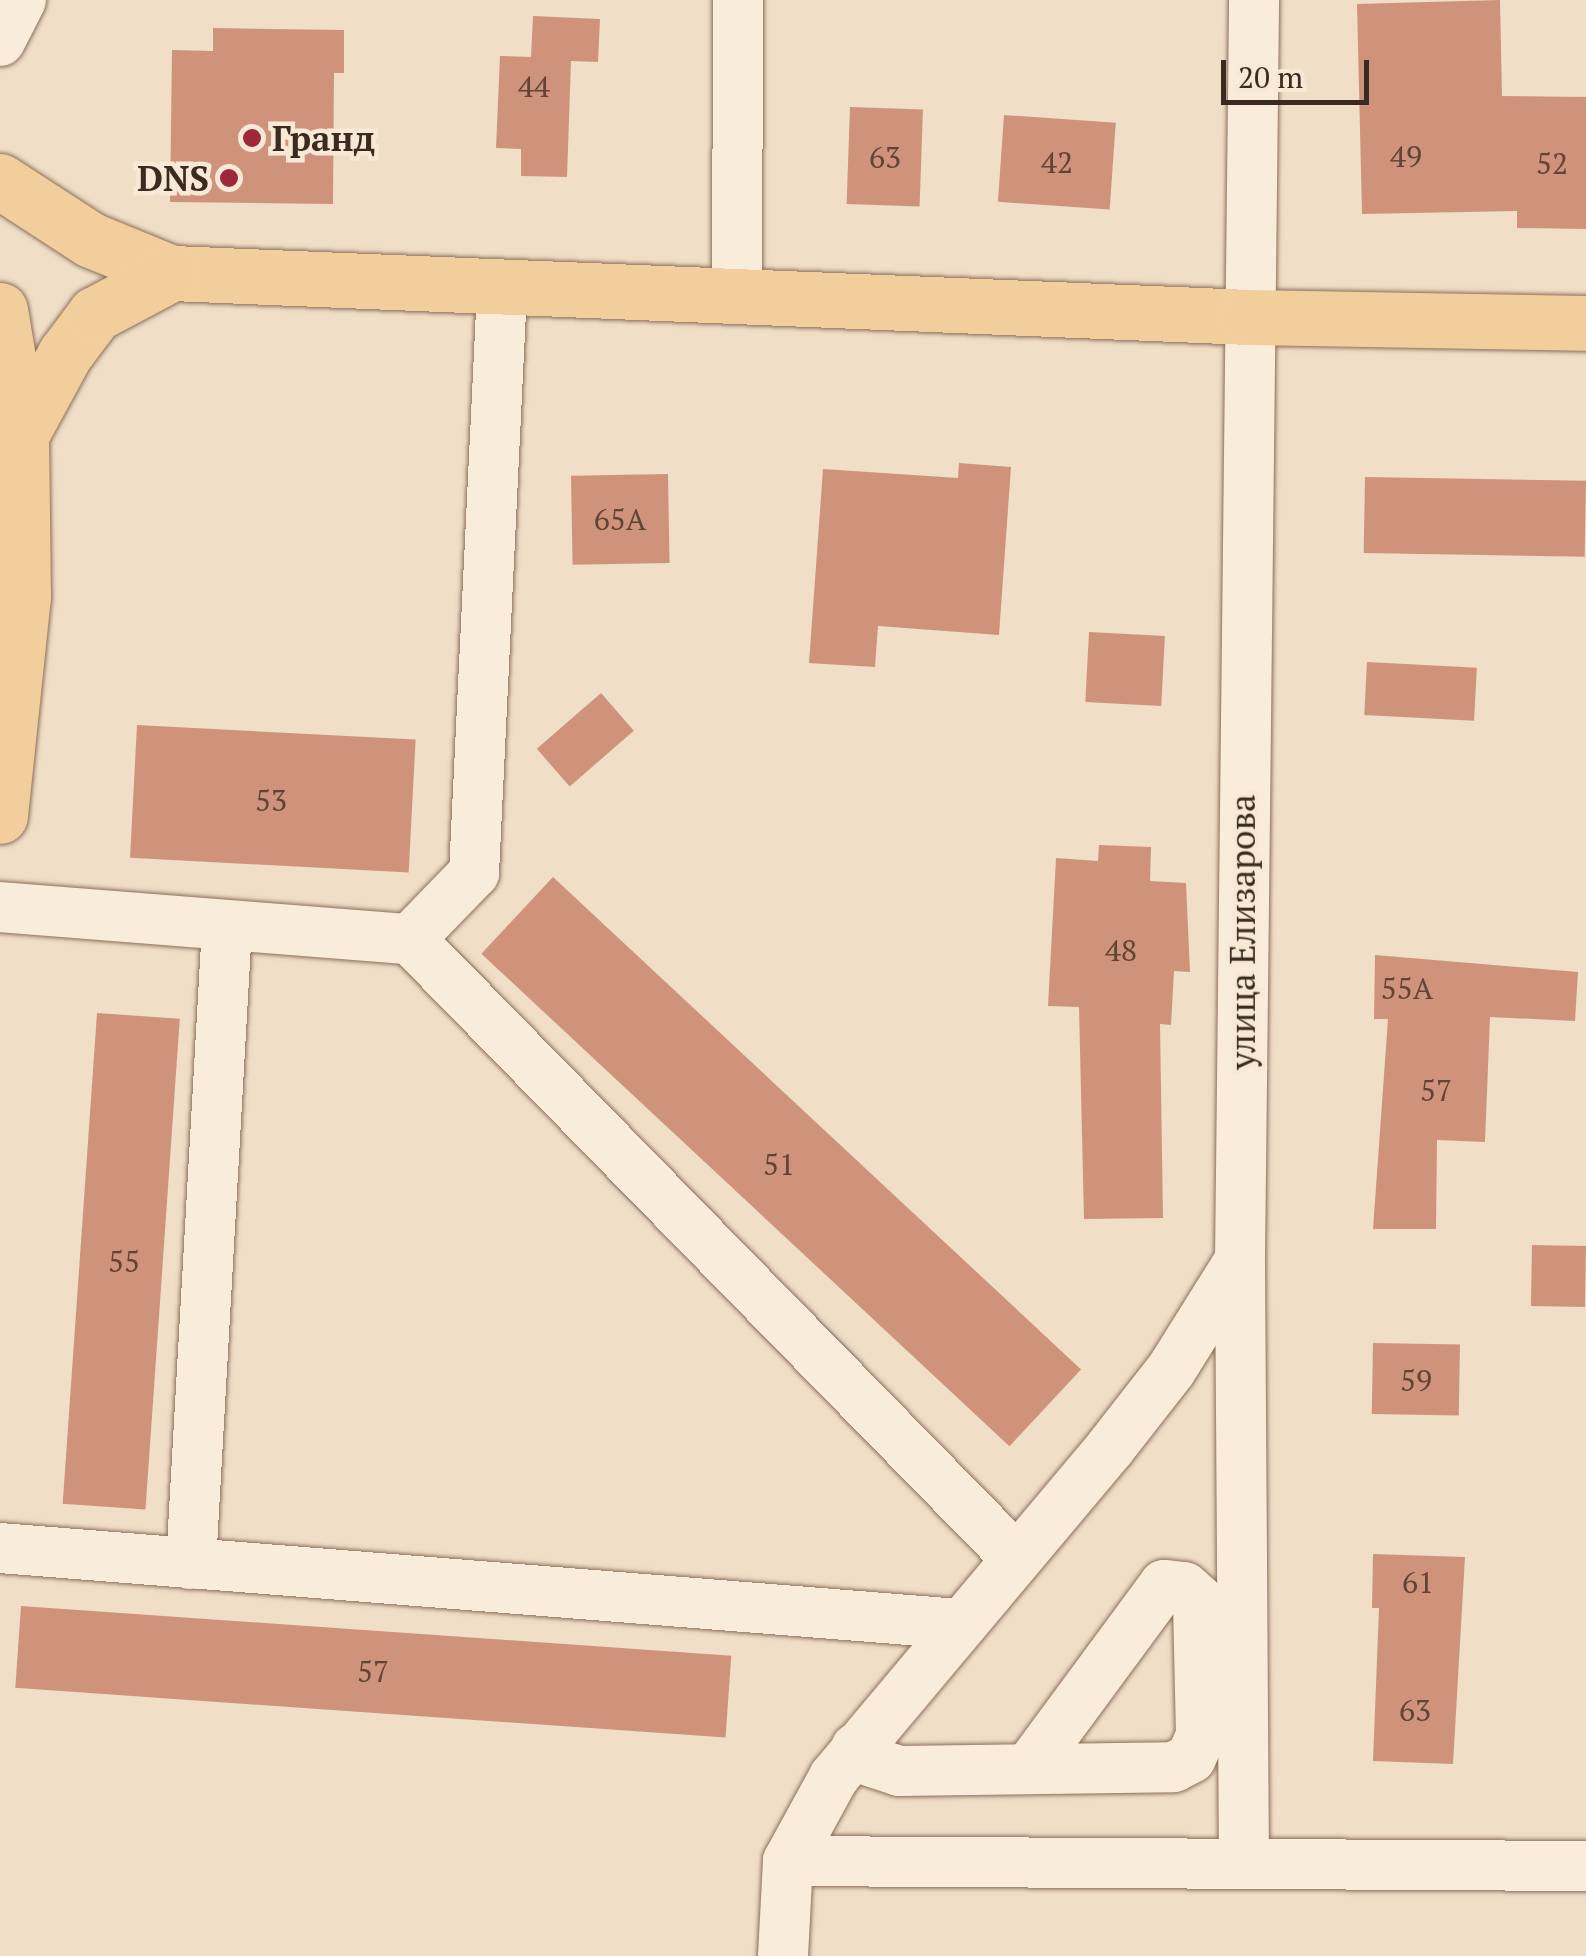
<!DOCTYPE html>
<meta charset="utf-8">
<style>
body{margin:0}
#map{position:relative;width:1586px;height:1956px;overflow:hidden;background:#f0dec6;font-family:"PT Serif",serif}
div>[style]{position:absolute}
.building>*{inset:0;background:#cf937b;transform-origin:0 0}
.roads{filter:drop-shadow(0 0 2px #8c6f5b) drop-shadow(0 0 2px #8c6f5b)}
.minor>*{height:50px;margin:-25px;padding:0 25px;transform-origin:25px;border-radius:25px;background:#faecda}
.major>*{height:55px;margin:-27.5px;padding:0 27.5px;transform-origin:27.5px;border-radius:27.5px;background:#f3ce9d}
.dots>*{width:28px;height:28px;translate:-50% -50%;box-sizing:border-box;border:5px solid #f7e9d6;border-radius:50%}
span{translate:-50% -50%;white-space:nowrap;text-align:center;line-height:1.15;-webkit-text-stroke:9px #f7e9d6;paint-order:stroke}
.number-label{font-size:30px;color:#614436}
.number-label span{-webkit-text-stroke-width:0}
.poi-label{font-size:35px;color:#3c291f;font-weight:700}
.left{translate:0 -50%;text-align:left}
.right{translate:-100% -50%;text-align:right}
.street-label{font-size:35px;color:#3c291f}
.scale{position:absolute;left:1221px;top:60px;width:148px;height:45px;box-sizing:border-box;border:5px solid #3c291f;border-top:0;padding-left:12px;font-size:30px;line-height:35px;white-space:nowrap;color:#3c291f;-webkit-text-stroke:8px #f7e9d6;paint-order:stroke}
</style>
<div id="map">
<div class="building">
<i style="clip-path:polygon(1500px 0,1502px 96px,1586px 97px,1586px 229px,1517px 228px,1517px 211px,1362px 214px,1357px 4px)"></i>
<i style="clip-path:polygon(533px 16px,600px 19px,598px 62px,571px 61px,567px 177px,521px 176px,521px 149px,496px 148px,500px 56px,531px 57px)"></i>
<i style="clip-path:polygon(213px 28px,344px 30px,344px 73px,334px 73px,333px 204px,170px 202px,172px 50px,213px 51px)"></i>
<i style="left:850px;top:107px;width:73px;height:97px;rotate:2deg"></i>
<i style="left:1004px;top:115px;width:112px;height:87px;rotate:4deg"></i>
<i style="clip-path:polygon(959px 463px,1011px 467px,999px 635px,878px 626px,875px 667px,809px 663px,823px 469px,958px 478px)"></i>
<i style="left:668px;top:474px;width:89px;height:97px;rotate:89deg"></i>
<i style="left:1365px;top:477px;width:221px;height:76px;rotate:1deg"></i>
<i style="left:1089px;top:632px;width:76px;height:70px;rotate:3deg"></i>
<i style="left:1367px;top:662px;width:110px;height:53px;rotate:3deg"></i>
<i style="left:601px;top:693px;width:50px;height:85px;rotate:49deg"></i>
<i style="left:137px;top:725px;width:279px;height:133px;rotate:3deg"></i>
<i style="clip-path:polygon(1099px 845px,1151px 847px,1150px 881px,1186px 883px,1190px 972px,1174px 971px,1171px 1025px,1160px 1024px,1163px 1218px,1084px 1219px,1079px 1007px,1048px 1006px,1056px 858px,1098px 861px)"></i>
<i style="left:553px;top:877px;width:722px;height:105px;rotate:43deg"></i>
<i style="clip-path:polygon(1375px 955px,1578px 972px,1575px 1021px,1490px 1017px,1485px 1142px,1437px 1140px,1436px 1229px,1373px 1229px,1388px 1019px,1374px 1019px)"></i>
<i style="left:97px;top:1013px;width:83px;height:492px;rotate:4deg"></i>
<i style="left:1532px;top:1245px;width:54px;height:61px;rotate:1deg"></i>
<i style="left:1373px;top:1343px;width:87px;height:71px;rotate:1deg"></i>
<i style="clip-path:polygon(1373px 1554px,1465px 1557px,1453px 1764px,1373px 1761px,1379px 1608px,1372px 1608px)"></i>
<i style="left:21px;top:1606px;width:712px;height:82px;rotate:4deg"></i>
</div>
<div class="roads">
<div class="minor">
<i style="left:0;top:41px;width:46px;rotate:-62.9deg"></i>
<i style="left:737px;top:298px;width:298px;rotate:-89.8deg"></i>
<i style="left:0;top:907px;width:411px;rotate:4.5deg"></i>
<i style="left:410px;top:939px;width:866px;rotate:45.61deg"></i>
<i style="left:410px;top:939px;width:92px;rotate:-45.9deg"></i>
<i style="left:474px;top:873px;width:583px;rotate:-87.25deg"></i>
<i style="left:0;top:1548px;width:962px;rotate:4.53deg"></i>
<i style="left:191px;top:1564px;width:639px;rotate:-86.77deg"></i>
<i style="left:856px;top:1748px;width:21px;rotate:41deg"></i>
<i style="left:872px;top:1762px;width:28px;rotate:18deg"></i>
<i style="left:899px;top:1771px;width:275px;rotate:-0.8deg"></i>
<i style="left:1174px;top:1767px;width:19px;rotate:-28deg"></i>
<i style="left:1191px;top:1758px;width:24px;rotate:-66deg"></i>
<i style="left:1201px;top:1736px;width:137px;rotate:-91.3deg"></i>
<i style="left:1198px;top:1599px;width:18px;rotate:-139deg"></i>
<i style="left:1184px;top:1587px;width:20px;rotate:-174deg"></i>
<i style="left:1164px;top:1585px;width:226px;rotate:126.4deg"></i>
<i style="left:788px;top:1861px;width:798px;rotate:0.36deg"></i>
<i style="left:1244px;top:1864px;width:604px;rotate:-90.38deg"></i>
<i style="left:1240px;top:1260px;width:1260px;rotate:-89.36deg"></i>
<i style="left:783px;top:1956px;width:95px;rotate:-87deg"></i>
<i style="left:788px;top:1861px;width:96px;rotate:-61.3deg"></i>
<i style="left:834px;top:1777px;width:429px;rotate:-50deg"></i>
<i style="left:1110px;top:1448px;width:99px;rotate:-52deg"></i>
<i style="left:1171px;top:1370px;width:130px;rotate:-57.9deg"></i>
</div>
<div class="major">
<i style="left:0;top:181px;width:108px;rotate:33deg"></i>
<i style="left:91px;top:240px;width:87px;rotate:22.2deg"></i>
<i style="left:172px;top:273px;width:1077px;rotate:2.34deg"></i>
<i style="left:1248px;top:317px;width:338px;rotate:1deg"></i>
<i style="left:0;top:310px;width:127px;rotate:80.5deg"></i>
<i style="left:21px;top:435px;width:161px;rotate:89.3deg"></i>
<i style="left:23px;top:596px;width:221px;rotate:96deg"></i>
<i style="left:21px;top:435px;width:92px;rotate:-61.5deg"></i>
<i style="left:65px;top:354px;width:50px;rotate:-53.1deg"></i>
<i style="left:95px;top:314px;width:87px;rotate:-28deg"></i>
</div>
</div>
<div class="dots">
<i style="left:252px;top:138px;background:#9d2938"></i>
<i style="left:229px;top:178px;background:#9d2938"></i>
</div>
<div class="number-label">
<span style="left:534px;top:86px">44</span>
<span style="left:1406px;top:156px">49</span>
<span style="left:885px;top:157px">63</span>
<span style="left:1057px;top:162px">42</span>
<span style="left:1552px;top:163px">52</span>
<span style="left:620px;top:519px">65А</span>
<span style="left:271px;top:800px">53</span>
<span style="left:1121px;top:950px">48</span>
<span style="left:1407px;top:988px">55А</span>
<span style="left:1436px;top:1090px">57</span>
<span style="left:779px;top:1164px">51</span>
<span style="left:124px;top:1261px">55</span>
<span style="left:1416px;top:1380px">59</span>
<span style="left:1418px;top:1582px">61</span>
<span style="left:373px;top:1671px">57</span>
<span style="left:1415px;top:1710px">63</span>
</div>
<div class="poi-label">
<span class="left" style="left:272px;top:138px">Гранд</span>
<span class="right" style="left:209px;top:178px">DNS</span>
</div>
<div class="street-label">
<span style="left:1242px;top:932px;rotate:-90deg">улица Елизарова</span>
</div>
<div class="scale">20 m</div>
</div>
